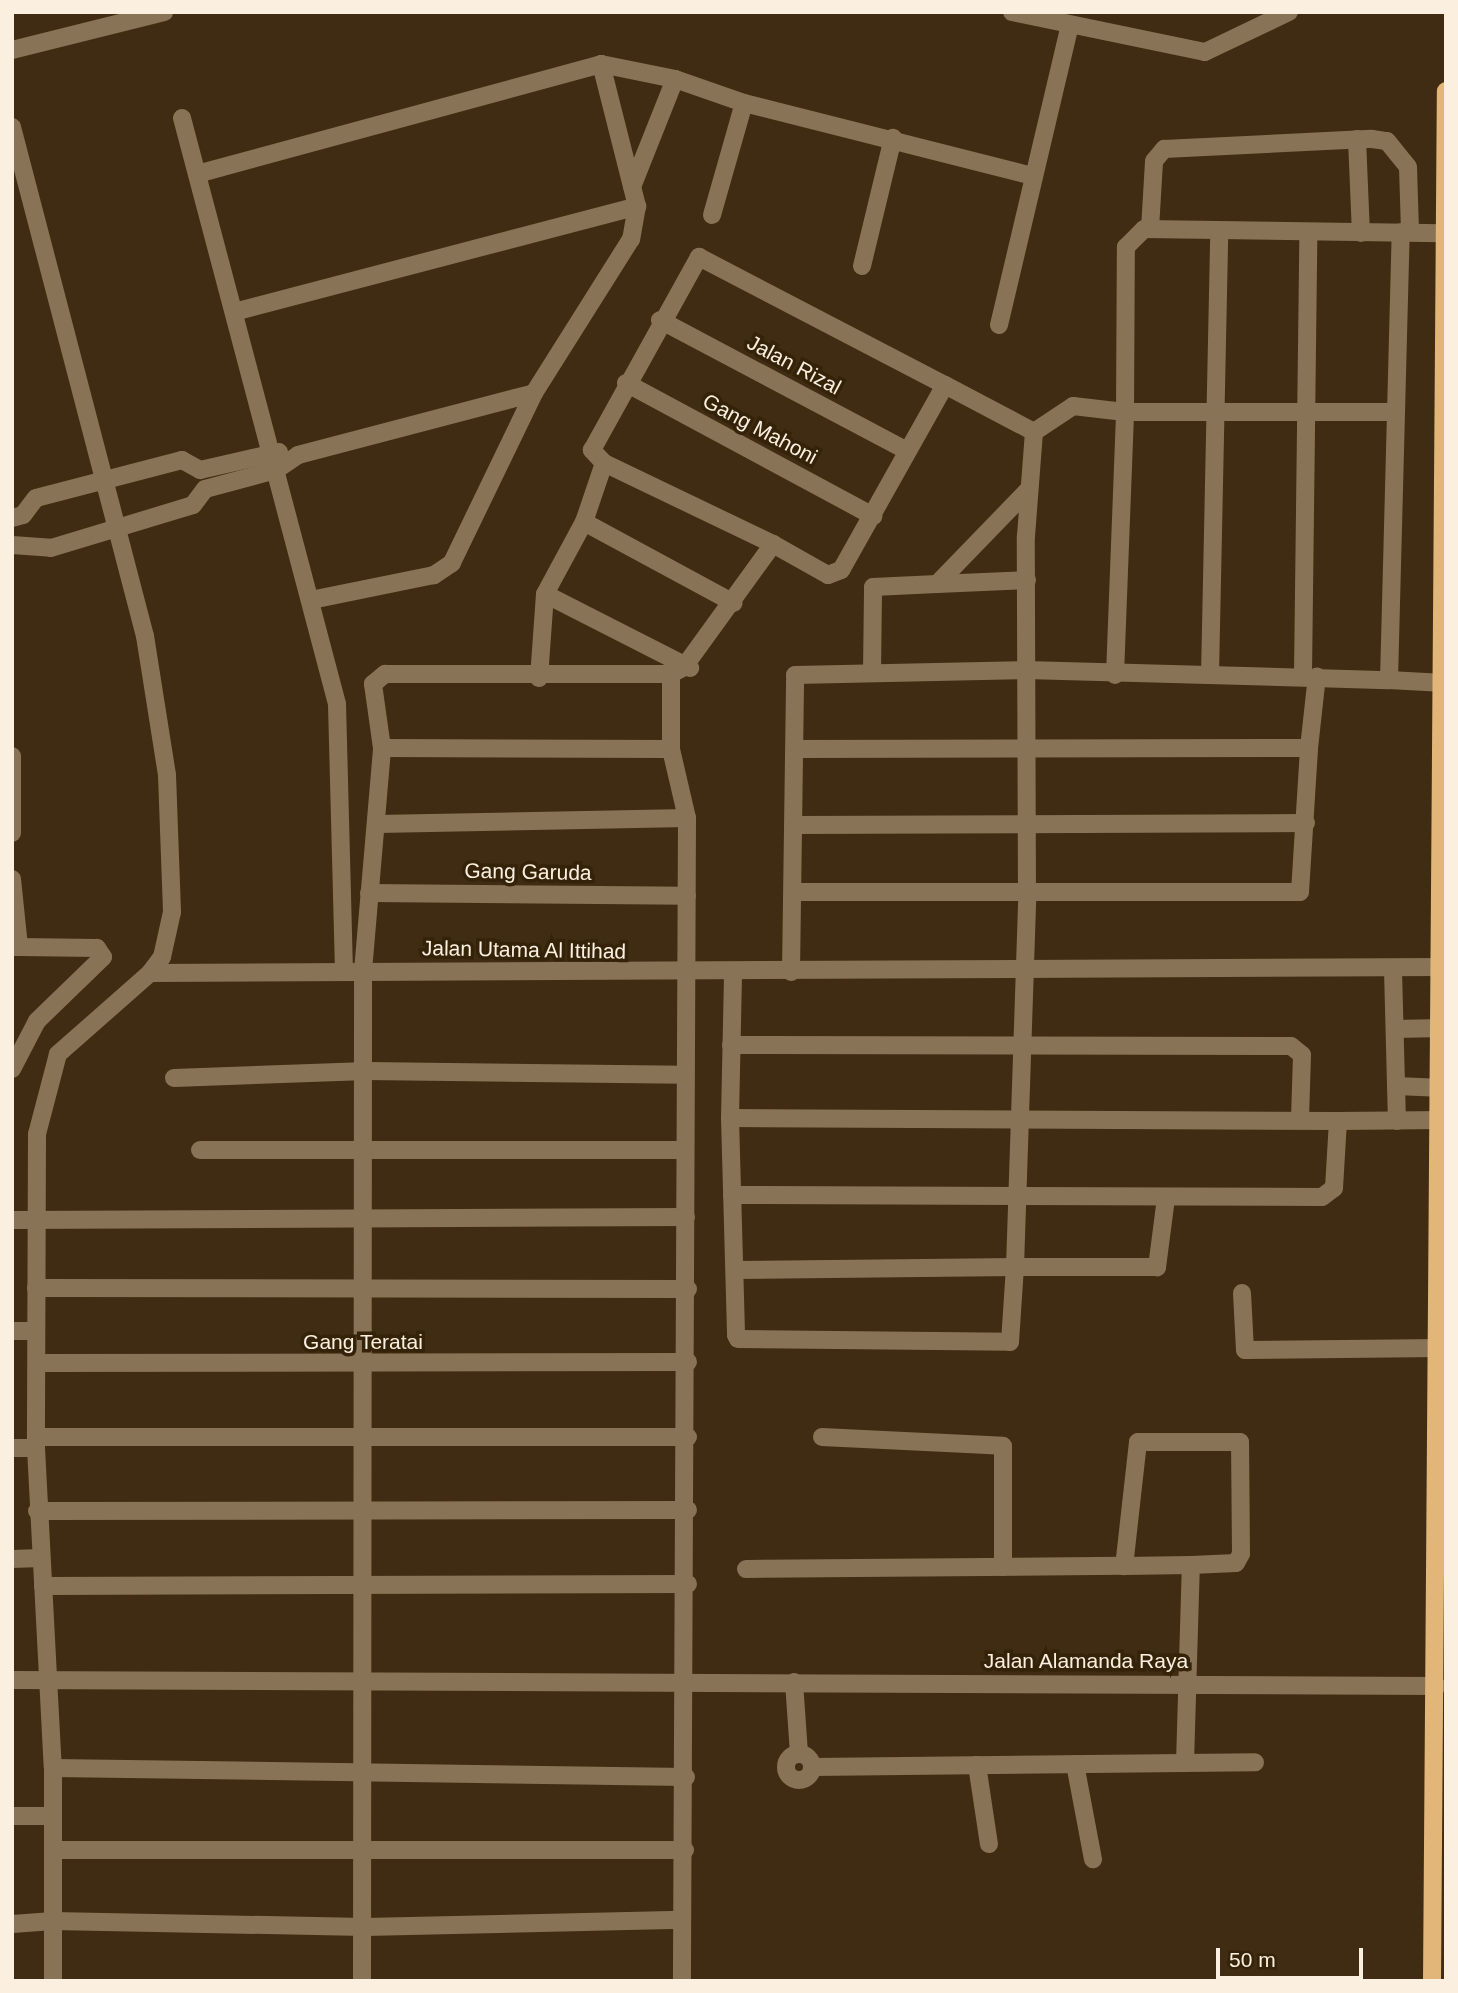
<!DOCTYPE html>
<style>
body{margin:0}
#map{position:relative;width:1458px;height:1993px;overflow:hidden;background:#3f2c12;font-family:Arial,sans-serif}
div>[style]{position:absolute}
.minor>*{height:18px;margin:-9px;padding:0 9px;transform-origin:9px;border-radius:9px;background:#897357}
.minor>.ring{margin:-9px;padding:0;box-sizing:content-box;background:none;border:18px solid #897357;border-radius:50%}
.major>*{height:18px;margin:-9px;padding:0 9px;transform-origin:9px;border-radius:9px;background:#e2b579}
span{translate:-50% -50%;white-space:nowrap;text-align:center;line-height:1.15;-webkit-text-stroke:7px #342308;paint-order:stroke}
.street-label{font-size:21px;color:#fbefe0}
.frame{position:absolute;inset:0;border:14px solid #fbefe0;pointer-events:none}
.scale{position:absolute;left:1216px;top:1948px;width:147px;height:32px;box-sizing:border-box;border:4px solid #fbefe0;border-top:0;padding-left:9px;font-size:21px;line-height:24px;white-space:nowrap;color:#fbefe0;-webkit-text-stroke:5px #342308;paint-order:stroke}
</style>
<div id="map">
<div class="minor">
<i style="left:1012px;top:12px;width:197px;rotate:11.7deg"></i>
<i style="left:1205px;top:52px;width:93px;rotate:-25.5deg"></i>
<i style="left:12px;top:50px;width:157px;rotate:-14deg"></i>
<i style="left:601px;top:64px;width:76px;rotate:11.5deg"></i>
<i style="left:675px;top:79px;width:116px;rotate:111.7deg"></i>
<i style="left:675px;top:79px;width:73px;rotate:19.2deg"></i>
<i style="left:744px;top:103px;width:297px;rotate:14.2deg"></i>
<i style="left:182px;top:118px;width:606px;rotate:75.18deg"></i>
<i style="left:337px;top:704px;width:268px;rotate:88.5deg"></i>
<i style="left:12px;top:127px;width:526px;rotate:75.36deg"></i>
<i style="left:145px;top:636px;width:141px;rotate:81deg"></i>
<i style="left:167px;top:775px;width:137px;rotate:87.9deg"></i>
<i style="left:172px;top:912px;width:46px;rotate:102.5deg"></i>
<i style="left:162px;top:957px;width:20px;rotate:127deg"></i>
<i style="left:150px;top:973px;width:123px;rotate:138.6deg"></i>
<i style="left:58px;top:1054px;width:83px;rotate:104.7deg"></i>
<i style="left:37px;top:1134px;width:314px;rotate:90.2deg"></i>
<i style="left:36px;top:1448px;width:320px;rotate:87deg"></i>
<i style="left:53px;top:1768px;width:153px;rotate:90deg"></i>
<i style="left:53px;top:1921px;width:41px;rotate:175.8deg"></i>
<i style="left:1357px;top:139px;width:94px;rotate:87.6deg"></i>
<i style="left:197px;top:174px;width:419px;rotate:-15.2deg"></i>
<i style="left:601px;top:64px;width:146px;rotate:75.8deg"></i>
<i style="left:637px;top:206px;width:34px;rotate:100deg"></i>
<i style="left:631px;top:239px;width:182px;rotate:122.2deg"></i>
<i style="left:534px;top:393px;width:189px;rotate:115.8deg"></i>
<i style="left:452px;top:563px;width:22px;rotate:146deg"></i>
<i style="left:434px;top:575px;width:126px;rotate:168.5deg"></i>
<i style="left:712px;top:215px;width:116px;rotate:-74.1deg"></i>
<i style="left:1150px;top:229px;width:68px;rotate:-86.6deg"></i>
<i style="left:1154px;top:161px;width:16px;rotate:-50deg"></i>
<i style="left:1164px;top:149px;width:208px;rotate:-2.8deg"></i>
<i style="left:1372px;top:139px;width:15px;rotate:8deg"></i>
<i style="left:1387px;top:141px;width:33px;rotate:51deg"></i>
<i style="left:1408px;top:167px;width:65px;rotate:88.2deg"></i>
<i style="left:862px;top:266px;width:132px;rotate:-76.4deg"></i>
<i style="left:234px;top:312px;width:417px;rotate:-14.7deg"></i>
<i style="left:660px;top:320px;width:278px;rotate:27.9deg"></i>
<i style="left:999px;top:325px;width:305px;rotate:-76.7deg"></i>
<i style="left:626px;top:383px;width:281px;rotate:28.3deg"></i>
<i style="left:945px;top:385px;width:101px;rotate:27.8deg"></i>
<i style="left:12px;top:518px;width:11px;rotate:-15deg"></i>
<i style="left:23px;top:515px;width:21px;rotate:-53deg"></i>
<i style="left:36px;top:498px;width:151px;rotate:-14.6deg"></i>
<i style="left:182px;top:460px;width:21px;rotate:29deg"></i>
<i style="left:200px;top:470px;width:81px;rotate:-12.8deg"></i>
<i style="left:584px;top:522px;width:170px;rotate:28.4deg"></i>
<i style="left:12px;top:545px;width:39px;rotate:4deg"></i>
<i style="left:51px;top:548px;width:148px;rotate:-16.8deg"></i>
<i style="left:193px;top:505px;width:20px;rotate:-53deg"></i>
<i style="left:205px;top:489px;width:73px;rotate:-15deg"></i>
<i style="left:276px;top:470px;width:27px;rotate:-34deg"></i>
<i style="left:298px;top:455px;width:244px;rotate:-14.7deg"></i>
<i style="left:1027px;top:580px;width:90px;rotate:177.5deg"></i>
<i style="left:937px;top:584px;width:129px;rotate:-45.9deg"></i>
<i style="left:545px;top:594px;width:163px;rotate:27deg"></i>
<i style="left:872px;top:673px;width:86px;rotate:-89.3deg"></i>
<i style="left:873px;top:587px;width:64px;rotate:-2.7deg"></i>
<i style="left:1303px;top:674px;width:440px;rotate:-89.3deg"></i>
<i style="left:1115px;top:675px;width:263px;rotate:-87.8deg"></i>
<i style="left:1125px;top:412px;width:271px"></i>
<i style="left:1210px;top:675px;width:443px;rotate:-88.8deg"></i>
<i style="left:539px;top:678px;width:84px;rotate:-85.9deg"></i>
<i style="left:545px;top:594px;width:82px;rotate:-61.6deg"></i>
<i style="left:584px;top:522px;width:62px;rotate:-71.3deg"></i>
<i style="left:1389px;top:680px;width:55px;rotate:3.1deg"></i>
<i style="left:382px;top:748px;width:289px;rotate:0.2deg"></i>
<i style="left:796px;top:749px;width:513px;rotate:-0.11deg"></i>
<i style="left:1309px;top:748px;width:72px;rotate:-83.7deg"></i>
<i style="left:12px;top:756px;width:77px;rotate:90deg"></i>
<i style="left:687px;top:818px;width:71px;rotate:-103.1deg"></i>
<i style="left:671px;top:749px;width:75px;rotate:-90deg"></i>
<i style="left:671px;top:674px;width:15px;rotate:-28deg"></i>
<i style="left:684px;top:667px;width:152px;rotate:-54.1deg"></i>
<i style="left:773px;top:544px;width:187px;rotate:-154.4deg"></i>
<i style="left:604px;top:463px;width:18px;rotate:-133deg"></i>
<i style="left:592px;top:450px;width:221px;rotate:-61deg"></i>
<i style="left:699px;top:257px;width:277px;rotate:27.5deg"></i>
<i style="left:945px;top:385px;width:212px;rotate:119.3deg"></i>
<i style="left:841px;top:570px;width:14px;rotate:159deg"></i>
<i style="left:828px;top:575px;width:63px;rotate:-150.6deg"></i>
<i style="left:377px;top:824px;width:310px;rotate:-1.1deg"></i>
<i style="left:687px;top:818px;width:1163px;rotate:90.25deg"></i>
<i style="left:794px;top:825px;width:512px;rotate:-0.22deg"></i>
<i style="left:12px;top:879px;width:68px;rotate:84.1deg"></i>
<i style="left:19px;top:947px;width:7px;rotate:180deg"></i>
<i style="left:795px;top:892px;width:505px"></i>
<i style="left:1300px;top:892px;width:144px;rotate:-86.4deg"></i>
<i style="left:369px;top:893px;width:318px;rotate:0.5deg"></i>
<i style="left:1393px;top:970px;width:151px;rotate:88.5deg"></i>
<i style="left:791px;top:972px;width:297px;rotate:-89.2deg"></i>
<i style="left:795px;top:675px;width:231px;rotate:-1.2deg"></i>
<i style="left:1026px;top:670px;width:363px;rotate:1.6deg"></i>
<i style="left:1389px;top:680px;width:448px;rotate:-88.5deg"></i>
<i style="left:150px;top:973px;width:1293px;rotate:-0.27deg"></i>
<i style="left:733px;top:975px;width:143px;rotate:91.2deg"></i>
<i style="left:730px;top:1118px;width:217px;rotate:88.4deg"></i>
<i style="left:736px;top:1335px;width:4px;rotate:63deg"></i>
<i style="left:738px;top:1339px;width:272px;rotate:0.6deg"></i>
<i style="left:1010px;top:1342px;width:75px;rotate:-86.2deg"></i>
<i style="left:1015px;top:1267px;width:280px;rotate:179.4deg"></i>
<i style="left:1395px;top:1029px;width:48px;rotate:-1.2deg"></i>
<i style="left:731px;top:1045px;width:560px;rotate:0.1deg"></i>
<i style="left:1291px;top:1046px;width:14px;rotate:39deg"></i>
<i style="left:1302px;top:1055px;width:65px;rotate:91.8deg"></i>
<i style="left:12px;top:1069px;width:54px;rotate:-62.5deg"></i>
<i style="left:37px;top:1021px;width:92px;rotate:-44.1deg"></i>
<i style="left:103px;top:957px;width:11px;rotate:-124deg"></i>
<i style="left:97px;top:948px;width:78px;rotate:-179.3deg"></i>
<i style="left:174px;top:1078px;width:193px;rotate:-2.1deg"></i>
<i style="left:367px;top:1071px;width:317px;rotate:0.7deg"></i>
<i style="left:1396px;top:1086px;width:47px;rotate:2.4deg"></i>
<i style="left:730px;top:1118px;width:608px;rotate:0.28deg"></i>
<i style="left:200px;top:1150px;width:484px"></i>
<i style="left:732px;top:1195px;width:590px;rotate:0.19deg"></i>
<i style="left:1322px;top:1197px;width:15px;rotate:-37deg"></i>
<i style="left:1334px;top:1188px;width:67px;rotate:-86.6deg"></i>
<i style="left:1338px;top:1121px;width:105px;rotate:-0.5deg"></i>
<i style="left:1166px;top:1198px;width:70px;rotate:97.4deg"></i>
<i style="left:1157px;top:1267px;width:142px;rotate:180deg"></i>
<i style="left:1015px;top:1267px;width:370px;rotate:-88.1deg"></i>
<i style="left:1027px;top:897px;width:361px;rotate:-90.2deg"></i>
<i style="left:1026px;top:536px;width:104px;rotate:-85.6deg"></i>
<i style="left:1034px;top:432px;width:47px;rotate:-33.7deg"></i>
<i style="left:1073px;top:406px;width:52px;rotate:6.6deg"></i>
<i style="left:1125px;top:412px;width:165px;rotate:-89.7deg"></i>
<i style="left:1126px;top:247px;width:25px;rotate:-45deg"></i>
<i style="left:1144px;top:229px;width:298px;rotate:0.8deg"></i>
<i style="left:12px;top:1220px;width:674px;rotate:-0.26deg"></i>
<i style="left:36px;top:1288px;width:652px;rotate:0.09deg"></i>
<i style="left:1242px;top:1293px;width:57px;rotate:87deg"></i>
<i style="left:1245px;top:1350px;width:196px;rotate:-0.6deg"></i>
<i style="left:12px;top:1331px;width:24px"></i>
<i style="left:38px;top:1363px;width:650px;rotate:-0.09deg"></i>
<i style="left:36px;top:1437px;width:652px"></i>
<i style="left:822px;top:1437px;width:181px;rotate:2.8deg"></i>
<i style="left:1003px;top:1446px;width:121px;rotate:90deg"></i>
<i style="left:12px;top:1448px;width:24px"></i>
<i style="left:37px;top:1511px;width:651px;rotate:-0.09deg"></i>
<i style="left:12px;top:1559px;width:29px;rotate:-2deg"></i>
<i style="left:746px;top:1569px;width:378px;rotate:-0.5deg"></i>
<i style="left:1124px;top:1566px;width:67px;rotate:-0.9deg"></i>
<i style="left:1191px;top:1565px;width:45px;rotate:-2.5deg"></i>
<i style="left:1236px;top:1563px;width:10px;rotate:-61deg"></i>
<i style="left:1241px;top:1554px;width:112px;rotate:-90.5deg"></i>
<i style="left:1240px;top:1442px;width:102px;rotate:180deg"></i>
<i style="left:1138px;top:1442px;width:125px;rotate:96.4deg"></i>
<i style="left:43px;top:1586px;width:645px;rotate:-0.18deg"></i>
<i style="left:12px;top:1680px;width:1425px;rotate:0.24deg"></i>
<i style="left:794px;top:1682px;width:72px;rotate:86deg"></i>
<i class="ring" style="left:786px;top:1754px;width:8px;height:8px"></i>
<i style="left:1185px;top:1763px;width:198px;rotate:-88.3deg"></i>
<i style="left:1075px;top:1764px;width:97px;rotate:79.3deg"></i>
<i style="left:977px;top:1765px;width:80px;rotate:81.4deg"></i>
<i style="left:812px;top:1767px;width:443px;rotate:-0.6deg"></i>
<i style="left:53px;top:1768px;width:633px;rotate:0.81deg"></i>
<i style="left:12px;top:1816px;width:40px"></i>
<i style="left:53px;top:1850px;width:632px"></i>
<i style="left:53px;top:1981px;width:60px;rotate:-90deg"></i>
<i style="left:53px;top:1921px;width:312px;rotate:1.1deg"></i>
<i style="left:365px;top:1927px;width:317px;rotate:-1.3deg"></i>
<i style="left:362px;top:1981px;width:1010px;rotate:-89.94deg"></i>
<i style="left:363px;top:971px;width:224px;rotate:-85.1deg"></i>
<i style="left:382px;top:748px;width:65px;rotate:-98deg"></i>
<i style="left:373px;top:684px;width:16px;rotate:-40deg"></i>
<i style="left:385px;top:674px;width:286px"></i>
</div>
<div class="major">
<i style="left:1432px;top:1981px;width:1890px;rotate:-89.58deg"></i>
</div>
<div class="street-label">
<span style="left:794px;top:365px;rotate:28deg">Jalan Rizal</span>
<span style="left:760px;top:429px;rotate:28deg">Gang Mahoni</span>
<span style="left:528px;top:872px;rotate:1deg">Gang Garuda</span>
<span style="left:524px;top:950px;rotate:1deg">Jalan Utama Al Ittihad</span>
<span style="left:363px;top:1342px">Gang Teratai</span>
<span style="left:1086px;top:1661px">Jalan Alamanda Raya</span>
</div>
<div class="frame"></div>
<div class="scale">50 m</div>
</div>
